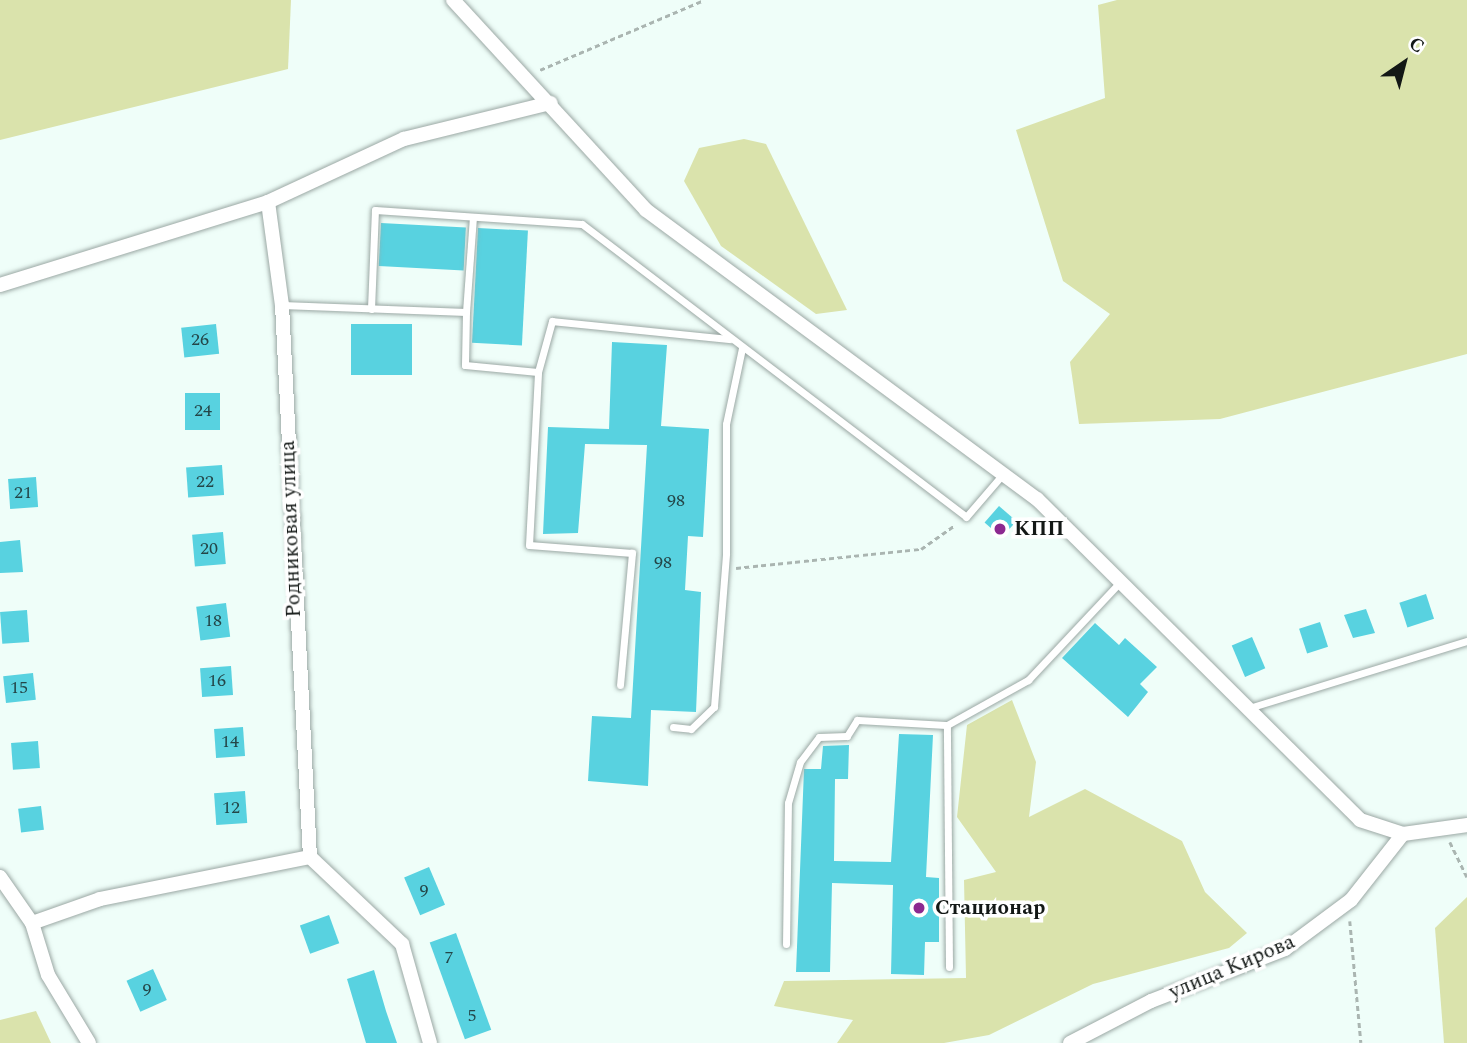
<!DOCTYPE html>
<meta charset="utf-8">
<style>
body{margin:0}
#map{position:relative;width:1467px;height:1043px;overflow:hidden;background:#effef9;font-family:Spectral,serif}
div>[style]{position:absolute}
.green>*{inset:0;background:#dae3ac}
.building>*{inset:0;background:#58d2e0;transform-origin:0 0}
.path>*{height:2.5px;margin-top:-1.25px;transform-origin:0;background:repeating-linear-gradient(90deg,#aab5b1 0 5px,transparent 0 8.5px)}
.roads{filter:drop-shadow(0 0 2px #9ba8a4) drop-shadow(0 0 2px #9ba8a4)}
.service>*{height:7px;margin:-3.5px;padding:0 3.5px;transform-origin:3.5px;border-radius:3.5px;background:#fff}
.minor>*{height:14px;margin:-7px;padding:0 7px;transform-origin:7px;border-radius:7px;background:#fff}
.dots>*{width:19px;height:19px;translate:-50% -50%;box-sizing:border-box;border:4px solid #fff;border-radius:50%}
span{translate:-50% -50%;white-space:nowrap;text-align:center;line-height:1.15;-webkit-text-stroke:7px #fff;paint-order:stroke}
.number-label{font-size:18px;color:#244648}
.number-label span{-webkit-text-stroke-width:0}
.street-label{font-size:21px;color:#131816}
.poi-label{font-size:21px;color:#131816;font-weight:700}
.left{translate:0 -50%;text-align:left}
.north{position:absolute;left:1369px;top:28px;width:70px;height:70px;-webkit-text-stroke:5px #fff;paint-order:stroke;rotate:35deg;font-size:19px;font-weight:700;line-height:28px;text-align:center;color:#131816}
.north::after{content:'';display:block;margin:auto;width:24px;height:32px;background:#131816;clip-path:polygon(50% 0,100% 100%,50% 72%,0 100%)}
</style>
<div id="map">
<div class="green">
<i style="clip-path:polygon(0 0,291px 0,288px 69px,0 140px)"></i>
<i style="clip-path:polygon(1117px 0,1467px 0,1467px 354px,1220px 419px,1079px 424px,1070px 362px,1110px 314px,1063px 281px,1016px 130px,1105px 98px,1098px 5px)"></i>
<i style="clip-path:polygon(744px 139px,766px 144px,847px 310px,816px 314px,721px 246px,684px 181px,699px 148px)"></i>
<i style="clip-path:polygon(1012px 700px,1036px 762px,1029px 817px,1085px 789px,1182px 841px,1205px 892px,1247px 933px,1229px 948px,1093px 984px,989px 1035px,944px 1043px,837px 1043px,853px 1020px,774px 1006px,784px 981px,966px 978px,964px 880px,996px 872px,957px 817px,967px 725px)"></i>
<i style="clip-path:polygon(1467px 897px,1467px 1043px,1444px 1043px,1435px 928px)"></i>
<i style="clip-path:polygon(36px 1011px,51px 1043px,0 1043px,0 1020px)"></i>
</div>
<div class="building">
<i style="left:381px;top:223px;width:85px;height:43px;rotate:3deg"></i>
<i style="left:478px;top:228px;width:50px;height:115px;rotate:3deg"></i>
<i style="left:216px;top:324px;width:30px;height:35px;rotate:84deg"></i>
<i style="left:351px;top:324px;width:61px;height:51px"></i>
<i style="clip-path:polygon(612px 342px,667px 345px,661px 426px,709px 429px,703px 537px,688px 536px,685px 590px,701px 592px,696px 712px,651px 710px,648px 786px,588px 781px,592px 716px,631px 718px,647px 445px,585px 444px,578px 533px,543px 534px,548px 427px,609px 429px)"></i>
<i style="left:185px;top:393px;width:35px;height:37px"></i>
<i style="left:222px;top:465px;width:30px;height:36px;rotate:86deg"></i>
<i style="left:36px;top:477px;width:30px;height:28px;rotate:86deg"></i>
<i style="left:999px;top:506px;width:23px;height:22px;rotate:41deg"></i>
<i style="left:223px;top:532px;width:32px;height:31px;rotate:85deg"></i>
<i style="clip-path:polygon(20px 540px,23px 572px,0 573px,0 542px)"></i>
<i style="left:1426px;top:594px;width:26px;height:28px;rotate:72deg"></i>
<i style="left:226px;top:603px;width:34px;height:30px;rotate:83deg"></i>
<i style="clip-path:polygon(1366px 609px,1375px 633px,1353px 638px,1344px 615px)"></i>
<i style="left:27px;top:610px;width:32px;height:27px;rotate:86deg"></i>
<i style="left:1320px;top:622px;width:26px;height:22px;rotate:72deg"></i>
<i style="clip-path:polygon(1095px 623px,1119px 645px,1125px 638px,1157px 667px,1140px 684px,1148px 692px,1128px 717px,1062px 658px)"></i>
<i style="left:1252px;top:637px;width:34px;height:22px;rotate:67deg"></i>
<i style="left:231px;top:666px;width:29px;height:31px;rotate:86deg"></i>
<i style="left:33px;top:673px;width:27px;height:30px;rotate:84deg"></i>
<i style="left:243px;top:727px;width:29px;height:29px;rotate:86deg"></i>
<i style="clip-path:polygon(899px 734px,933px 735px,926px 877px,939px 878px,939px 942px,925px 942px,924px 975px,891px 974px,893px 885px,832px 883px,830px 972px,796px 972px,804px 769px,821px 769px,823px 746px,849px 745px,848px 779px,835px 779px,834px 861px,891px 862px)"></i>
<i style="left:38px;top:741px;width:27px;height:27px;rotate:86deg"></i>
<i style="left:245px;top:791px;width:32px;height:31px;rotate:86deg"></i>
<i style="left:41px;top:806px;width:24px;height:23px;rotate:83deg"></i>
<i style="left:429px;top:867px;width:41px;height:27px;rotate:67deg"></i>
<i style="left:329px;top:915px;width:30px;height:31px;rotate:70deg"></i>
<i style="left:456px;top:933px;width:103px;height:28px;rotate:70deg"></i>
<i style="left:153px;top:969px;width:34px;height:29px;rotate:66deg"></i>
<i style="clip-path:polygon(374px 970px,386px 1011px,397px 1043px,366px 1043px,347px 979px)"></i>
</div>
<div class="path">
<i style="left:540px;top:70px;width:178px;rotate:-23.1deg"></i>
<i style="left:736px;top:568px;width:186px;rotate:-5.9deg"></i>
<i style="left:921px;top:549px;width:42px;rotate:-35.2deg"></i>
<i style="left:1450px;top:842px;width:39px;rotate:64deg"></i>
<i style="left:1350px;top:921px;width:122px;rotate:84.8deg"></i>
</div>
<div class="roads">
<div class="service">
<i style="left:282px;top:305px;width:184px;rotate:2.2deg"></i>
<i style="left:466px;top:312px;width:53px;rotate:91.1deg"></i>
<i style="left:465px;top:365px;width:73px;rotate:5.5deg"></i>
<i style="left:371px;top:309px;width:99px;rotate:-87.7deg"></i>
<i style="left:375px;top:210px;width:207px;rotate:3.9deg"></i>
<i style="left:582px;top:224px;width:483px;rotate:37.3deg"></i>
<i style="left:966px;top:517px;width:57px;rotate:-49.3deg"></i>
<i style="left:466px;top:312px;width:95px;rotate:-85.8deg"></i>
<i style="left:620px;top:685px;width:133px;rotate:-84.8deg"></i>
<i style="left:632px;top:553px;width:103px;rotate:-175.6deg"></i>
<i style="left:529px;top:545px;width:173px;rotate:-87deg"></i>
<i style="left:538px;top:372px;width:53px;rotate:-74.6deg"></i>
<i style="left:552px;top:321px;width:179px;rotate:5.8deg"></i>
<i style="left:1249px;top:708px;width:228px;rotate:-17.1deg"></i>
<i style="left:673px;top:727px;width:18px;rotate:6deg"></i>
<i style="left:691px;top:729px;width:32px;rotate:-44deg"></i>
<i style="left:714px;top:707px;width:154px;rotate:-85.5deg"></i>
<i style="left:726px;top:553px;width:129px;rotate:-90deg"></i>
<i style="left:726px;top:424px;width:78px;rotate:-78.1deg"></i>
<i style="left:786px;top:944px;width:141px;rotate:-89.2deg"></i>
<i style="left:788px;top:803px;width:43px;rotate:-73.7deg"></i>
<i style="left:800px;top:762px;width:31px;rotate:-53deg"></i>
<i style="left:819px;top:737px;width:28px;rotate:-2deg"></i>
<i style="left:847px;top:736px;width:19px;rotate:-58deg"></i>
<i style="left:857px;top:720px;width:90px;rotate:3.2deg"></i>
<i style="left:949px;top:967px;width:242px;rotate:-90.5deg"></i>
<i style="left:947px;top:725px;width:93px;rotate:-29.1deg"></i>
<i style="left:1028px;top:680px;width:137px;rotate:-46.8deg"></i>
</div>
<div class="minor">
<i style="left:453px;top:0;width:285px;rotate:47.4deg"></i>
<i style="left:646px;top:210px;width:486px;rotate:36.5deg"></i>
<i style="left:1037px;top:499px;width:455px;rotate:44.8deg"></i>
<i style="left:1360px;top:820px;width:45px;rotate:18deg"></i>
<i style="left:1403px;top:834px;width:65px;rotate:-8deg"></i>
<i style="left:268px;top:202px;width:104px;rotate:82.3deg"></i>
<i style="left:282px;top:305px;width:553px;rotate:87.1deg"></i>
<i style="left:0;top:285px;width:281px;rotate:-17.2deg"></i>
<i style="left:268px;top:202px;width:150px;rotate:-24.9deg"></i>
<i style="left:404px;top:139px;width:151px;rotate:-13.8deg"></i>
<i style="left:310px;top:857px;width:127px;rotate:43.4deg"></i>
<i style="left:402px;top:944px;width:103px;rotate:74.2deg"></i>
<i style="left:0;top:877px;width:56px;rotate:55.2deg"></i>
<i style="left:32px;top:923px;width:54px;rotate:72.9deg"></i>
<i style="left:48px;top:975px;width:79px;rotate:58.9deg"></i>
<i style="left:32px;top:923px;width:72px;rotate:-19.4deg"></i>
<i style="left:100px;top:899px;width:214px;rotate:-11.3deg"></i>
<i style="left:1070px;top:1043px;width:91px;rotate:-27.4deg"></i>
<i style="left:1151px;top:1001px;width:144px;rotate:-21.2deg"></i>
<i style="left:1285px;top:949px;width:82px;rotate:-36.6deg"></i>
<i style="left:1351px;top:900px;width:84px;rotate:-51.8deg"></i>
</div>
</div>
<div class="dots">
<i style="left:1000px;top:529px;background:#8c2990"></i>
<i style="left:919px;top:908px;background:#8c2990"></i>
</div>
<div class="number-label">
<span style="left:200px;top:340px">26</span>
<span style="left:203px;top:411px">24</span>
<span style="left:205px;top:482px">22</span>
<span style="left:23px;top:493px">21</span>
<span style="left:676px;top:501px">98</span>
<span style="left:209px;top:549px">20</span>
<span style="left:663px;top:563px">98</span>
<span style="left:213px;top:621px">18</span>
<span style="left:217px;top:681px">16</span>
<span style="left:19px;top:688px">15</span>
<span style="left:230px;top:742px">14</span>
<span style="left:231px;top:808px">12</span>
<span style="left:424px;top:891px">9</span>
<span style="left:449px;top:958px">7</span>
<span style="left:147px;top:990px">9</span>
<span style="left:472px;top:1016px">5</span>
</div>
<div class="street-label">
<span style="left:291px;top:529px;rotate:-92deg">Родниковая улица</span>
<span style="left:1232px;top:967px;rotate:-23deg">улица Кирова</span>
</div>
<div class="poi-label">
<span class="left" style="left:1014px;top:529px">КПП</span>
<span class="left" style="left:935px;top:908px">Стационар</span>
</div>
<div class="north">С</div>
</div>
